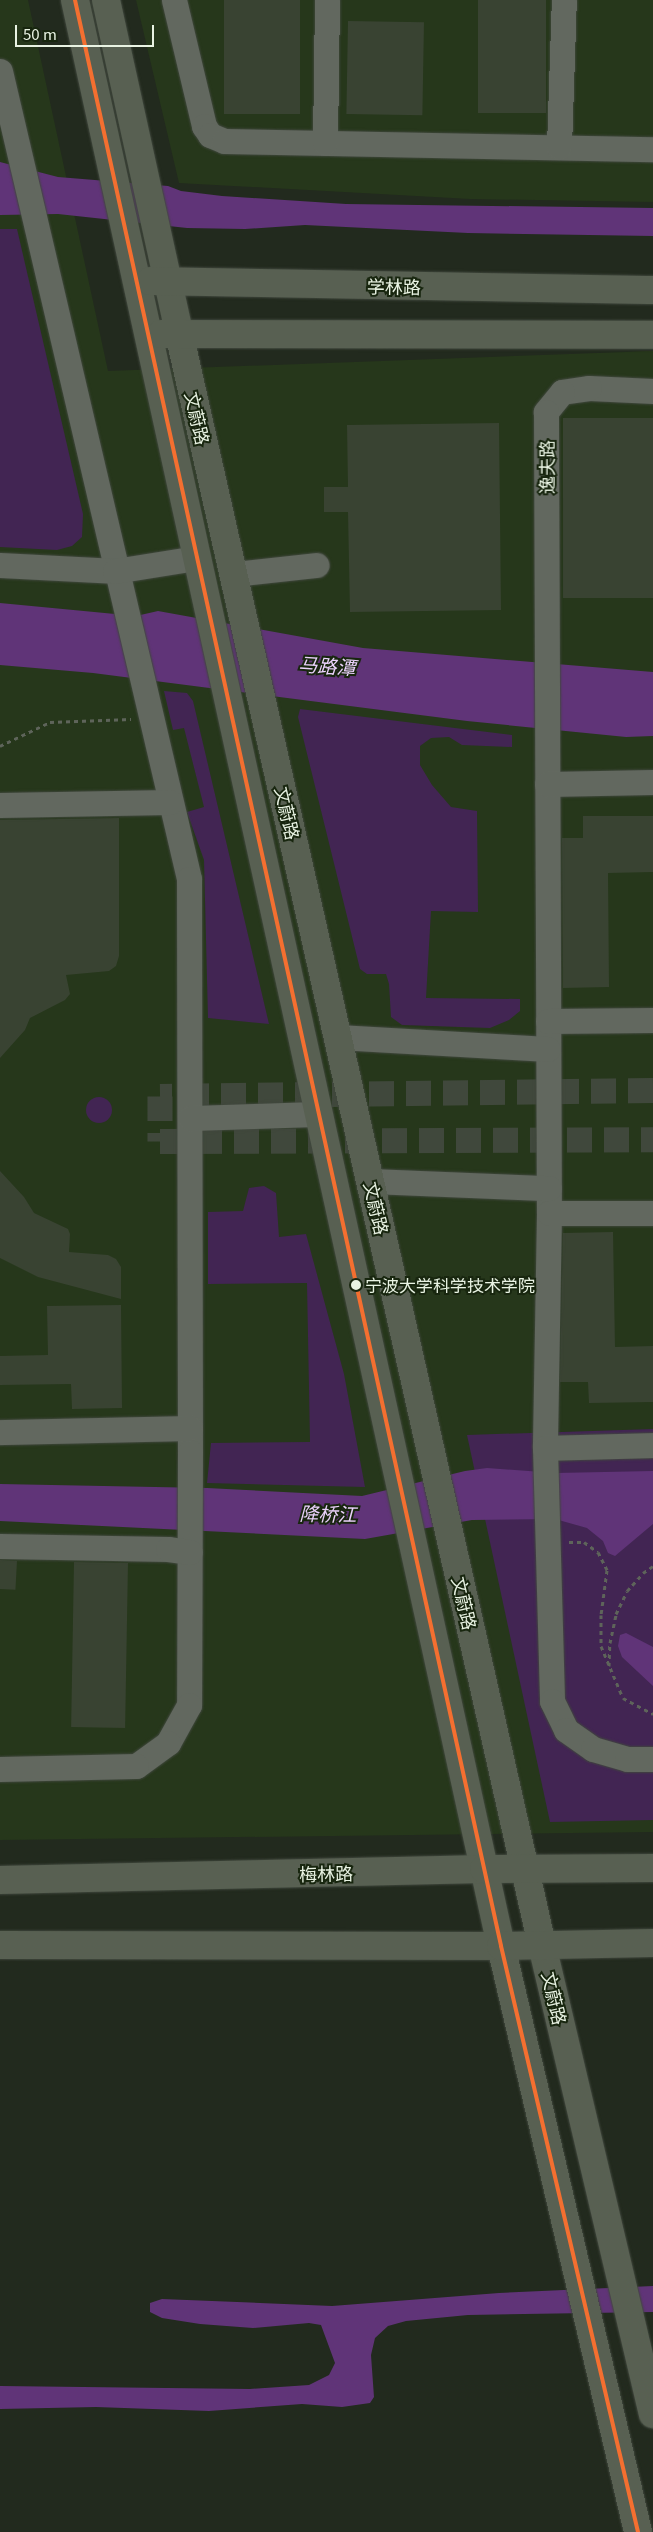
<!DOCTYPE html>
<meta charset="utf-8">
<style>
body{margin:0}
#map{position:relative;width:653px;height:2532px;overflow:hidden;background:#222a1e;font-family:Georgia,"Noto Sans SC",serif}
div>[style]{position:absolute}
.built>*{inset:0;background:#26371b}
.green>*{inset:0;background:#422553}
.round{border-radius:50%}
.water>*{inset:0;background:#603478}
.building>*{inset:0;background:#394332;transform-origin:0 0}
.minor-tunnel>*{height:25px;margin-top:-12.5px;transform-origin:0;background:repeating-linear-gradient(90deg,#40483c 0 25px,transparent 0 37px)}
.path>*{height:3px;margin-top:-1.5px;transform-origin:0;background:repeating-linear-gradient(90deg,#5e645a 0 4px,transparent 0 8px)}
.roads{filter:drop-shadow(0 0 1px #40473d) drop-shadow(0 0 1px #40473d)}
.minor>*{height:25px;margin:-12.5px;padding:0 12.5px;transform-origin:12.5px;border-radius:12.5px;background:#62685f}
.major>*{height:28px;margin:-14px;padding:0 14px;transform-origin:14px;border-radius:14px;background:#586052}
.bus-1>*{height:4px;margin:-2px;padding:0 2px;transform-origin:2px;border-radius:2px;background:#f46f30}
.dots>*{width:14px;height:14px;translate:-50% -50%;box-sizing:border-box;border:2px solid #18260f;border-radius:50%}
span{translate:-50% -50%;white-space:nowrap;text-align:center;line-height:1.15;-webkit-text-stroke:4px #18260f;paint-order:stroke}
.bus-label{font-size:17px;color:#e9f3e3}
.left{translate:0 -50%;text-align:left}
.street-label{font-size:18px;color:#e9f3e3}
.water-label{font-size:19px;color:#ebd2fc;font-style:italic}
.scale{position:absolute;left:15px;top:25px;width:139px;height:22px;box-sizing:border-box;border:2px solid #e9f3e3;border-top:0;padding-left:6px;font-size:15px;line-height:18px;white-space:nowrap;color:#e9f3e3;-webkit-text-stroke:4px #18260f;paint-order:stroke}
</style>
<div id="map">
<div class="built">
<i style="clip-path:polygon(0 0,28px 0,108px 371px,653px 351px,653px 1832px,0 1840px)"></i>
<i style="clip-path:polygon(136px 0,653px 0,653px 202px,470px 199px,179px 183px)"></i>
</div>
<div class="green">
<i style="clip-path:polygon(0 229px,17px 229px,83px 514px,82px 537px,72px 546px,57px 550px,0 547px)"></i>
<i style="clip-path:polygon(164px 691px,187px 693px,193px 701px,269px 1024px,208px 1018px,204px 860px,187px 812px,204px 807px,184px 728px,173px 730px)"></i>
<i style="clip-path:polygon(300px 709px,512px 735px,512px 747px,462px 745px,449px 737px,431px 738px,420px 746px,420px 765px,432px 785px,451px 807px,477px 811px,478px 912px,431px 911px,426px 998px,520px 999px,520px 1011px,509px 1020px,490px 1028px,402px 1025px,391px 1017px,389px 984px,386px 974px,367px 974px,360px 969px,298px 717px)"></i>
<i class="round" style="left:86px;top:1097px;width:26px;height:26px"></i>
<i style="clip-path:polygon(264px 1186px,276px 1193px,279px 1237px,306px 1234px,344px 1374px,365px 1487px,207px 1483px,211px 1443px,310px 1442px,307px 1283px,208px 1284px,208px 1212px,243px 1211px,249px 1188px)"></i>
<i style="clip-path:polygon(653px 1429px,653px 1820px,550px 1822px,467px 1435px)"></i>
</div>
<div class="water">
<i style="clip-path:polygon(0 162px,58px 177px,168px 186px,181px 191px,222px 196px,346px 204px,653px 208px,653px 236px,468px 233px,305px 225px,245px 229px,187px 228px,58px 214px,0 215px)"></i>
<i style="clip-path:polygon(0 603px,136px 616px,158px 611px,363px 648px,653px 672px,653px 736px,626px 737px,467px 721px,93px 673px,0 665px)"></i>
<i style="clip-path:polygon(487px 1468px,556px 1473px,653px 1471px,653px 1524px,615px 1556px,608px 1553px,603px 1541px,587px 1528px,555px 1519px,472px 1520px,365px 1539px,0 1521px,0 1484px,207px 1488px,362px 1496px,465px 1471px)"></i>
<i style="clip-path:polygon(626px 1633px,653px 1647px,653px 1686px,622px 1657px,618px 1646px,620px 1635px)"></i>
<i style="clip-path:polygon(653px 2286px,653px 2312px,468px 2315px,406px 2321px,388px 2326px,375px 2338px,371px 2355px,374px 2397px,370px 2403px,342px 2407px,302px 2404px,209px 2411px,96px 2407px,0 2409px,0 2386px,250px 2389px,309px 2385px,329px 2375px,335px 2363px,321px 2325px,309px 2323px,253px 2328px,200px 2324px,162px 2318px,150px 2312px,150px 2303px,162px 2299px,332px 2306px,499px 2293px)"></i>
</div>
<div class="building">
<i style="left:224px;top:0;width:76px;height:114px"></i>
<i style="left:478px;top:0;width:68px;height:113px"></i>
<i style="left:348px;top:21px;width:76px;height:93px;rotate:1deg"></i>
<i style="left:563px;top:418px;width:90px;height:180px"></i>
<i style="clip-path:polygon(499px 423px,501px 610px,350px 612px,348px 512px,324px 512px,324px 487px,348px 487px,347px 425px)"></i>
<i style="clip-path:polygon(583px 816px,653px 816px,653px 872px,608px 873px,609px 987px,563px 988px,562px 838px,583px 838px)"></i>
<i style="clip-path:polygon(119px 818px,119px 956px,116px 966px,109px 971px,66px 975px,70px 994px,65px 1000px,30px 1018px,25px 1030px,0 1058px,0 820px)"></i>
<i style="clip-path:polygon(0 1171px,24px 1197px,34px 1213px,68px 1229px,70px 1234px,69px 1252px,108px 1255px,116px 1259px,121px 1267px,121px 1299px,38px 1277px,0 1258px)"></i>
<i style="clip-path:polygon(613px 1232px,615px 1347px,653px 1346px,653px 1402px,589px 1403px,588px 1382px,560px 1382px,563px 1233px)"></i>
<i style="clip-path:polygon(121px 1305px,122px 1408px,72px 1409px,71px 1384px,0 1385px,0 1356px,48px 1355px,47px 1306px)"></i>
<i style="left:0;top:1560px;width:17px;height:29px;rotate:3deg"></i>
<i style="left:74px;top:1562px;width:54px;height:165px;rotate:1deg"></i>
</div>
<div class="minor-tunnel">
<i style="left:653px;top:1090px;width:493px;rotate:179.3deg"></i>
<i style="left:160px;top:1096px;width:45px;rotate:90deg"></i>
<i style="left:160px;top:1141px;width:493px;rotate:-0.2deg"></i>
</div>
<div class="path">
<i style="left:0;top:746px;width:55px;rotate:-25.6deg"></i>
<i style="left:50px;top:722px;width:81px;rotate:-2.1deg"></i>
<i style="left:569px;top:1542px;width:15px"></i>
<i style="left:584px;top:1542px;width:17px;rotate:36deg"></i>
<i style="left:598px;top:1552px;width:20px;rotate:63deg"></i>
<i style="left:607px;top:1570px;width:45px;rotate:97.6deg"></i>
<i style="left:601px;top:1615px;width:31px;rotate:90deg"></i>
<i style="left:601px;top:1646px;width:56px;rotate:67.1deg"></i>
<i style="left:623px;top:1698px;width:34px;rotate:28deg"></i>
<i style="left:609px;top:1666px;width:23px;rotate:-88deg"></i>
<i style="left:610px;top:1643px;width:30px;rotate:-78deg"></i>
<i style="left:616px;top:1614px;width:25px;rotate:-64deg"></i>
<i style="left:627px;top:1591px;width:24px;rotate:-48deg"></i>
<i style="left:643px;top:1573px;width:12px;rotate:-35deg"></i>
</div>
<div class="roads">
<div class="minor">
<i style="left:174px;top:0;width:130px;rotate:76.6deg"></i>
<i style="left:204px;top:126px;width:11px;rotate:56deg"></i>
<i style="left:210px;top:135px;width:15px;rotate:23deg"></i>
<i style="left:224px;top:141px;width:429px;rotate:1.1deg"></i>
<i style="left:0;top:71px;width:830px;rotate:76.83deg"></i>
<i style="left:189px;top:879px;width:573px;rotate:89.9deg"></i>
<i style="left:190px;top:1452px;width:253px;rotate:90.2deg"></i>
<i style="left:189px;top:1705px;width:43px;rotate:118.9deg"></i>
<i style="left:168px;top:1743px;width:39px;rotate:144deg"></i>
<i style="left:136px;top:1766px;width:136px;rotate:178.7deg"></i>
<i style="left:325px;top:143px;width:143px;rotate:-89.2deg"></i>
<i style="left:559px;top:147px;width:147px;rotate:-88.1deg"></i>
<i style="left:653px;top:391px;width:64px;rotate:-177.3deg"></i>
<i style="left:589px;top:388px;width:27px;rotate:172deg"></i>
<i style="left:562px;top:392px;width:26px;rotate:129deg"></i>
<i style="left:546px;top:412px;width:801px;rotate:89.79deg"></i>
<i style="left:549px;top:1213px;width:235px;rotate:91deg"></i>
<i style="left:545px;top:1448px;width:253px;rotate:88.4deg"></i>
<i style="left:552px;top:1701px;width:32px;rotate:64deg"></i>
<i style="left:566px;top:1730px;width:33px;rotate:35deg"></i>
<i style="left:593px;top:1749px;width:35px;rotate:16deg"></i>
<i style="left:627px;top:1759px;width:26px"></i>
<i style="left:0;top:565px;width:117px;rotate:2.9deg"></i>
<i style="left:115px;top:571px;width:82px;rotate:-9.1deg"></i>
<i style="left:234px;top:574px;width:83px;rotate:-6.2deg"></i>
<i style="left:547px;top:784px;width:106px;rotate:-1.1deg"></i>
<i style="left:0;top:805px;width:170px;rotate:-1deg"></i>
<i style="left:548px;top:1021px;width:105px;rotate:-0.5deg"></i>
<i style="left:338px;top:1037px;width:210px;rotate:3.3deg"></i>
<i style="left:190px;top:1118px;width:128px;rotate:-1.8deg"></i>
<i style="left:371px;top:1181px;width:178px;rotate:2.3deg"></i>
<i style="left:549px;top:1213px;width:104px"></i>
<i style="left:0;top:1432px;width:190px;rotate:-1.2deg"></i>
<i style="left:545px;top:1448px;width:108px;rotate:-1.6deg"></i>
<i style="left:0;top:1546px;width:168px;rotate:1deg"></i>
<i style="left:168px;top:1549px;width:22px;rotate:8deg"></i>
</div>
<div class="major">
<i style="left:75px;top:0;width:1992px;rotate:77.65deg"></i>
<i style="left:501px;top:1946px;width:602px;rotate:76.84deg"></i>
<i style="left:106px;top:0;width:341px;rotate:77.6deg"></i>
<i style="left:179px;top:333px;width:1652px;rotate:77.31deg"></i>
<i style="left:542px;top:1945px;width:482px;rotate:76.7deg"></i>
<i style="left:150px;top:281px;width:503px;rotate:1.03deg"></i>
<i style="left:161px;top:334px;width:492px;rotate:0.1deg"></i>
<i style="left:0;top:1880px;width:484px;rotate:-1.3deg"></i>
<i style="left:484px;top:1869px;width:169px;rotate:-0.3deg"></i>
<i style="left:0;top:1945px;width:501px;rotate:0.11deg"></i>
<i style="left:501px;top:1946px;width:152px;rotate:-1.1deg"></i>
</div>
</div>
<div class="bus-1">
<i style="left:75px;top:0;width:1992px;rotate:77.65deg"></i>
<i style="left:501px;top:1946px;width:602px;rotate:76.84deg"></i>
</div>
<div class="dots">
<i style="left:356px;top:1285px;background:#e9f3e3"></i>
</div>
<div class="bus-label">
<span class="left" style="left:365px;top:1285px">宁波大学科学技术学院</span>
</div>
<div class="street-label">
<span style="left:394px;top:286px;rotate:1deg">学林路</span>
<span style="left:198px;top:418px;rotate:77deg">文蔚路</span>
<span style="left:546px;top:467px;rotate:-90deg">逸夫路</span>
<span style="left:288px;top:813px;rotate:77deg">文蔚路</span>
<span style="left:377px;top:1208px;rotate:77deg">文蔚路</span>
<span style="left:465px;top:1603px;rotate:77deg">文蔚路</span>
<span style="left:326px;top:1873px;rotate:-1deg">梅林路</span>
<span style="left:555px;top:1998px;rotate:77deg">文蔚路</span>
</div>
<div class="water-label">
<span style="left:327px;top:665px;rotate:4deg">马路潭</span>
<span style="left:328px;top:1513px;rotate:1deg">降桥江</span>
</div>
<div class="scale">50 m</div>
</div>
